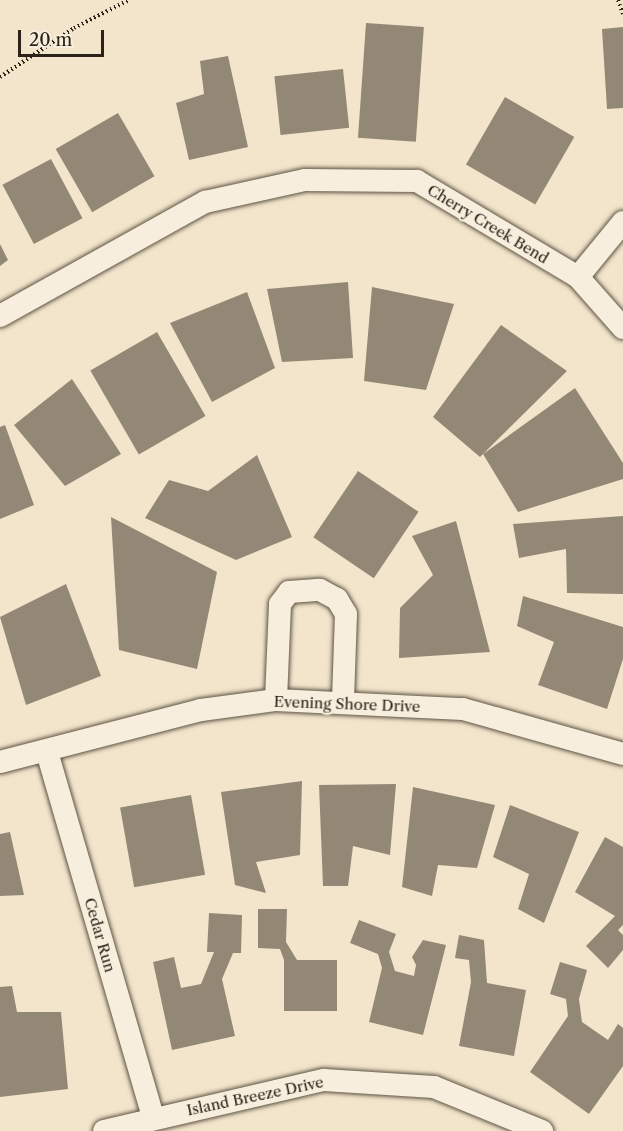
<!DOCTYPE html>
<style>
body{margin:0}
#map{position:relative;width:623px;height:1131px;overflow:hidden;background:#f3e5cb;font-family:"Libre Caslon Text",serif}
div>[style]{position:absolute}
.building>*{inset:0;background:#938875;transform-origin:0 0}
.path>*{height:4px;margin-top:-2px;transform-origin:0;background:repeating-linear-gradient(90deg,#2c2318 0 1.5px,transparent 0 4.5px)}
.roads{filter:drop-shadow(0 0 2px #5e5445) drop-shadow(0 0 2px #5e5445)}
.minor>*{height:22px;margin:-11px;padding:0 11px;transform-origin:11px;border-radius:11px;background:#f7eedd}
span{translate:-50% -50%;white-space:nowrap;text-align:center;line-height:1.15;-webkit-text-stroke:4.5px #f7eedd;paint-order:stroke}
.street-label{font-size:15px;color:#2c2318}
.scale{position:absolute;left:18px;top:30px;width:86px;height:27px;box-sizing:border-box;border:3px solid #2c2318;border-top:0;padding-left:8px;font-size:18px;line-height:21px;white-space:nowrap;color:#2c2318;-webkit-text-stroke:4px #f7eedd;paint-order:stroke}
</style>
<div id="map">
<div class="building">
<i style="left:366px;top:23px;width:58px;height:115px;rotate:4deg"></i>
<i style="clip-path:polygon(623px 27px,623px 108px,607px 109px,602px 29px)"></i>
<i style="clip-path:polygon(228px 56px,248px 147px,189px 160px,176px 103px,204px 94px,200px 61px)"></i>
<i style="left:343px;top:69px;width:59px;height:69px;rotate:84deg"></i>
<i style="left:505px;top:97px;width:80px;height:78px;rotate:30deg"></i>
<i style="left:118px;top:113px;width:73px;height:72px;rotate:60deg"></i>
<i style="left:51px;top:159px;width:67px;height:55px;rotate:62deg"></i>
<i style="clip-path:polygon(0 244px,8px 260px,0 266px)"></i>
<i style="clip-path:polygon(348px 282px,353px 358px,282px 362px,267px 289px)"></i>
<i style="clip-path:polygon(372px 287px,454px 304px,426px 390px,364px 381px)"></i>
<i style="clip-path:polygon(247px 292px,275px 368px,212px 402px,170px 323px)"></i>
<i style="clip-path:polygon(501px 325px,567px 371px,480px 457px,433px 417px)"></i>
<i style="left:157px;top:332px;width:97px;height:77px;rotate:60deg"></i>
<i style="clip-path:polygon(72px 379px,121px 454px,65px 486px,14px 425px)"></i>
<i style="clip-path:polygon(575px 388px,623px 463px,623px 479px,518px 512px,483px 454px)"></i>
<i style="clip-path:polygon(5px 425px,34px 505px,0 519px,0 427px)"></i>
<i style="clip-path:polygon(257px 455px,292px 537px,236px 560px,145px 518px,169px 480px,208px 491px)"></i>
<i style="left:358px;top:471px;width:73px;height:80px;rotate:34deg"></i>
<i style="clip-path:polygon(623px 516px,623px 594px,567px 593px,566px 549px,519px 558px,513px 524px)"></i>
<i style="clip-path:polygon(111px 517px,217px 572px,197px 669px,119px 650px)"></i>
<i style="clip-path:polygon(456px 521px,490px 652px,399px 658px,400px 608px,433px 575px,412px 536px)"></i>
<i style="clip-path:polygon(66px 584px,101px 676px,26px 705px,0 617px)"></i>
<i style="clip-path:polygon(523px 596px,623px 627px,623px 659px,607px 709px,538px 685px,554px 642px,517px 626px)"></i>
<i style="clip-path:polygon(302px 781px,300px 855px,256px 862px,266px 893px,235px 885px,221px 792px)"></i>
<i style="clip-path:polygon(396px 784px,390px 855px,353px 846px,348px 886px,323px 886px,319px 785px)"></i>
<i style="clip-path:polygon(413px 787px,495px 805px,477px 868px,438px 865px,432px 896px,402px 887px)"></i>
<i style="left:191px;top:795px;width:81px;height:72px;rotate:80deg"></i>
<i style="clip-path:polygon(510px 805px,579px 832px,544px 923px,518px 909px,529px 874px,493px 857px)"></i>
<i style="clip-path:polygon(10px 832px,24px 895px,0 896px,0 834px)"></i>
<i style="clip-path:polygon(605px 837px,623px 847px,623px 925px,618px 930px,623px 935px,623px 950px,608px 968px,586px 946px,615px 916px,575px 892px)"></i>
<i style="clip-path:polygon(258px 909px,287px 909px,286px 942px,297px 960px,337px 960px,337px 1011px,284px 1011px,284px 960px,280px 949px,258px 948px)"></i>
<i style="clip-path:polygon(209px 913px,242px 915px,241px 953px,233px 953px,222px 979px,235px 1036px,172px 1050px,153px 962px,174px 957px,181px 988px,201px 984px,214px 952px,207px 952px)"></i>
<i style="clip-path:polygon(359px 920px,396px 934px,389px 952px,395px 971px,414px 976px,416px 965px,412px 957px,423px 940px,446px 945px,423px 1035px,369px 1022px,382px 968px,378px 954px,350px 943px)"></i>
<i style="clip-path:polygon(459px 935px,484px 940px,487px 983px,526px 990px,514px 1056px,459px 1046px,471px 982px,469px 960px,455px 958px)"></i>
<i style="clip-path:polygon(560px 962px,587px 970px,579px 999px,582px 1022px,608px 1040px,618px 1024px,623px 1028px,623px 1066px,589px 1114px,530px 1072px,568px 1016px,566px 999px,550px 994px)"></i>
<i style="clip-path:polygon(12px 986px,17px 1012px,61px 1012px,68px 1089px,0 1097px,0 987px)"></i>
</div>
<div class="path">
<i style="left:618px;top:0;width:15px;rotate:70deg"></i>
<i style="left:0;top:77px;width:89px;rotate:-33.5deg"></i>
<i style="left:74px;top:28px;width:62px;rotate:-27deg"></i>
</div>
<div class="roads">
<div class="minor">
<i style="left:578px;top:277px;width:71px;rotate:-50.7deg"></i>
<i style="left:0;top:316px;width:235px;rotate:-29.1deg"></i>
<i style="left:205px;top:202px;width:102px;rotate:-12.4deg"></i>
<i style="left:305px;top:180px;width:112px;rotate:0.5deg"></i>
<i style="left:417px;top:181px;width:187px;rotate:30.8deg"></i>
<i style="left:578px;top:277px;width:68px;rotate:48.6deg"></i>
<i style="left:276px;top:700px;width:96px;rotate:-87.6deg"></i>
<i style="left:280px;top:604px;width:15px;rotate:-53deg"></i>
<i style="left:289px;top:592px;width:31px;rotate:-4deg"></i>
<i style="left:320px;top:590px;width:19px;rotate:28deg"></i>
<i style="left:337px;top:599px;width:17px;rotate:59deg"></i>
<i style="left:346px;top:614px;width:87px;rotate:92deg"></i>
<i style="left:47px;top:752px;width:381px;rotate:73.8deg"></i>
<i style="left:0;top:762px;width:208px;rotate:-14.5deg"></i>
<i style="left:201px;top:710px;width:76px;rotate:-7.6deg"></i>
<i style="left:276px;top:700px;width:187px;rotate:2.8deg"></i>
<i style="left:463px;top:709px;width:166px;rotate:15.7deg"></i>
<i style="left:104px;top:1131px;width:226px;rotate:-13.1deg"></i>
<i style="left:324px;top:1080px;width:110px;rotate:3.6deg"></i>
<i style="left:434px;top:1087px;width:117px;rotate:22.2deg"></i>
</div>
</div>
<div class="street-label">
<span style="left:488px;top:224px;rotate:31deg">Cherry Creek Bend</span>
<span style="left:347px;top:704px;rotate:2deg">Evening Shore Drive</span>
<span style="left:100px;top:935px;rotate:74deg">Cedar Run</span>
<span style="left:255px;top:1096px;rotate:-12deg">Island Breeze Drive</span>
</div>
<div class="scale">20 m</div>
</div>
